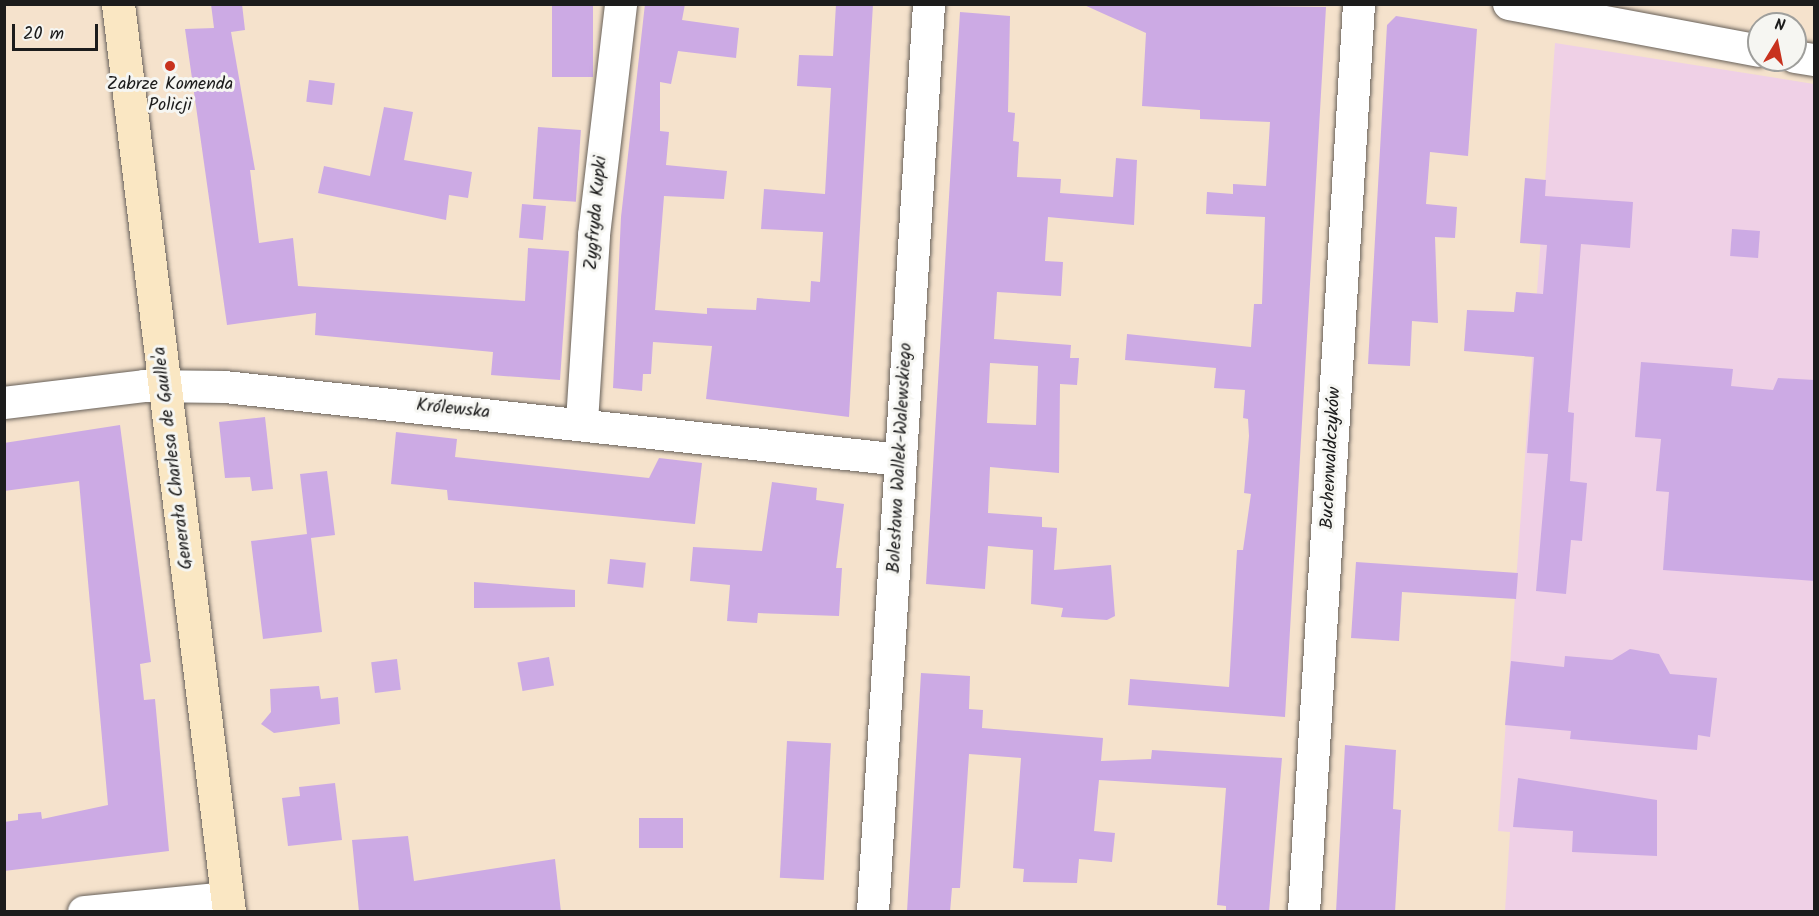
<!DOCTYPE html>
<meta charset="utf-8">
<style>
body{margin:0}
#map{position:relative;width:1819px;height:916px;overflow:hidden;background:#f5e2cc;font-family:Kalam,sans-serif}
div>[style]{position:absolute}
.built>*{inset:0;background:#efd0e6}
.building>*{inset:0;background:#ccaae4;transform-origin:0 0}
.roads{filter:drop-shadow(0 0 2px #68615a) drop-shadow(0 0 2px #68615a)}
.street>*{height:32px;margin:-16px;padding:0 16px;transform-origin:16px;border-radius:16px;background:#fff}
.secondary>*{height:33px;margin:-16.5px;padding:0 16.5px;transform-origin:16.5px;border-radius:16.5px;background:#fae7c3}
.dots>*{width:16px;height:16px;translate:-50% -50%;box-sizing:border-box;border:3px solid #f6f6f2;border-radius:50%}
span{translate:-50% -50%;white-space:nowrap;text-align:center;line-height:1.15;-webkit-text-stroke:6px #f6f6f2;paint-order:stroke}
.poi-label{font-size:18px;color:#1c1c1c}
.street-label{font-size:18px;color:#1c1c1c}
.frame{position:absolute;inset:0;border:6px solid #1c1c1c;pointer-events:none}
.north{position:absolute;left:1747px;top:12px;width:60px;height:60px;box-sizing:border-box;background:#f6f6f2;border:2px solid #9f9f9c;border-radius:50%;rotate:10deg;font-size:16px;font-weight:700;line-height:24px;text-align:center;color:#1c1c1c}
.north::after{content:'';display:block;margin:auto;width:21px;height:27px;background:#c8321e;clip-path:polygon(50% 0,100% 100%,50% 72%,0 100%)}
.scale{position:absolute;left:12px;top:24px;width:86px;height:27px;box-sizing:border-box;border:3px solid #1c1c1c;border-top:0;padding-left:8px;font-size:18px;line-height:21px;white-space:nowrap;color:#1c1c1c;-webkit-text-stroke:4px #f6f6f2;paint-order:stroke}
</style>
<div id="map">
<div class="built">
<i style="clip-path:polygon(1555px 43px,1814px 84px,1814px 911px,1505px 911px,1510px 832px,1498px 831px)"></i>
</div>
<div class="building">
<i style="clip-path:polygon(211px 4px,242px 4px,245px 30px,231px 32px,255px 170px,250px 170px,259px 243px,293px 238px,298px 286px,525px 301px,528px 248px,569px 251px,560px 380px,491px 375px,493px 352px,315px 335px,316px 313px,227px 325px,185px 29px,214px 28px)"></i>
<i style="left:552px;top:4px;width:41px;height:73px"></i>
<i style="clip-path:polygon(645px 4px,685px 4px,682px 20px,739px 28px,736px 58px,678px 51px,671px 84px,660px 82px,660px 131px,669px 132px,666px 165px,727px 171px,724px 199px,664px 196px,655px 310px,707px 314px,707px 308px,756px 310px,757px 298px,810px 302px,811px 281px,820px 282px,823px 232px,761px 229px,764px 189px,825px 194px,831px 88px,797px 86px,799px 55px,833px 56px,836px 4px,873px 4px,849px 417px,706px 399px,712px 346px,653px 342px,651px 374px,643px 374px,642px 391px,613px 388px,621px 217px)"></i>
<i style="clip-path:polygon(1082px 4px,1326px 7px,1285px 717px,1128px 705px,1130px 679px,1229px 687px,1237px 550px,1243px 550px,1251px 494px,1244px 493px,1249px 436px,1248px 419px,1243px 418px,1245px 390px,1214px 388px,1216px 368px,1125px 360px,1127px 334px,1251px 347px,1254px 304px,1262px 304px,1265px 217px,1206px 214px,1207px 192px,1233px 194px,1233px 184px,1266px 186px,1270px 122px,1200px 119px,1200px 110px,1142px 106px,1146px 33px)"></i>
<i style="clip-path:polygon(evenodd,960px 12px,1010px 16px,1008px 112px,1015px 113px,1013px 141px,1019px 142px,1017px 177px,1061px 179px,1060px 193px,1113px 197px,1116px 158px,1137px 160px,1134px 225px,1048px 217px,1045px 261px,1063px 262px,1061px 296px,997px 292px,994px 339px,1071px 345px,1070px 358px,1079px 358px,1077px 385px,1060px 384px,1059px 473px,990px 467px,988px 513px,1042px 517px,1042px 527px,1057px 528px,1054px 570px,1111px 565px,1115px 616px,1107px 620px,1061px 617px,1063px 608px,1031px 604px,1033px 550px,988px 546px,985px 589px,926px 584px,960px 12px,990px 363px,1038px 366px,1036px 425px,987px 423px,990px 363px)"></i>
<i style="clip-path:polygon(1396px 16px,1477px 29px,1468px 156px,1430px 152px,1426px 204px,1457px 207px,1455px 238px,1435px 237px,1438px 323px,1412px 321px,1410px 366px,1368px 364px,1387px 25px)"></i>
<i style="left:309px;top:80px;width:26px;height:22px;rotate:7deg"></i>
<i style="clip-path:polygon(384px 107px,413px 112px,404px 160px,472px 172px,468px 198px,449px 195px,446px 220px,318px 193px,324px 166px,370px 176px)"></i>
<i style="left:538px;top:127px;width:43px;height:72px;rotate:4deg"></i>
<i style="clip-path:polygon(1525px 178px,1546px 180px,1545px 196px,1633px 202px,1630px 248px,1581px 244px,1568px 412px,1574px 413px,1570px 481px,1587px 483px,1582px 541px,1571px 540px,1566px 594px,1536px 591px,1548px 454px,1527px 453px,1534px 357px,1464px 351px,1467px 310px,1514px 312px,1516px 292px,1543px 294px,1547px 245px,1520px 243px)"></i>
<i style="left:522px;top:204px;width:24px;height:34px;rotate:5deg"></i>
<i style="left:1732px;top:229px;width:28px;height:27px;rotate:4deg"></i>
<i style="clip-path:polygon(1641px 362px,1733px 369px,1731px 386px,1773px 390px,1778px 378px,1815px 380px,1815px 581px,1663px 570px,1669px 492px,1656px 491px,1661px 439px,1635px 437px)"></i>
<i style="clip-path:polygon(265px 417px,273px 489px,252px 491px,250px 477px,225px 478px,219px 422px)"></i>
<i style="clip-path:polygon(120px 425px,151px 662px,140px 664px,144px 700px,155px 699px,169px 851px,4px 871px,4px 822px,18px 820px,18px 814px,41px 812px,42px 819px,108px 805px,79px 481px,4px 491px,4px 443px)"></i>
<i style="clip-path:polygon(396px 432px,457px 439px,455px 457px,649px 478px,659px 458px,702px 463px,695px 524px,448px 500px,447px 490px,391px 484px)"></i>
<i style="clip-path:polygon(327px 471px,335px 535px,311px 538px,322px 632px,263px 639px,251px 541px,307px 534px,300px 474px)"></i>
<i style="clip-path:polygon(772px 482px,817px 488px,816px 500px,844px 504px,836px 568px,842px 568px,839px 616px,758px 613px,757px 623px,727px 621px,730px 585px,690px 581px,693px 547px,762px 551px)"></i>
<i style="left:610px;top:559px;width:36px;height:25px;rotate:6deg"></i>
<i style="clip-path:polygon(1356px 562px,1518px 573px,1516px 599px,1402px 592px,1399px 641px,1351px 638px)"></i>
<i style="clip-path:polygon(474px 582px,575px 590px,575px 607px,474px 608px)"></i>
<i style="clip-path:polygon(1630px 649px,1659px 654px,1670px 674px,1717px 678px,1710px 737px,1698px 735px,1697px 750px,1570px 739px,1571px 731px,1505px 725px,1511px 661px,1564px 667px,1565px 656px,1612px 660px)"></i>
<i style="left:549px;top:657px;width:29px;height:32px;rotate:80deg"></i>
<i style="left:397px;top:659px;width:31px;height:26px;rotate:83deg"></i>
<i style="clip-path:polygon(921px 673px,970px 676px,969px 709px,983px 710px,982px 728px,1103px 738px,1101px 761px,1151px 759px,1152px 750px,1282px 758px,1269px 912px,1226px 912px,1226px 906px,1217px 905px,1226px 788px,1099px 780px,1094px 831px,1115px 833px,1112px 862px,1079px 859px,1077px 883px,1023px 882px,1024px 869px,1013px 868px,1021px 758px,969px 754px,960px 888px,952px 888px,950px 912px,907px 912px)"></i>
<i style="clip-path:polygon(319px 686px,321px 699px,338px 697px,340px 724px,274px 733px,261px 724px,271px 712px,270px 689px)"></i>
<i style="left:787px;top:741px;width:44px;height:137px;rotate:3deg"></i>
<i style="clip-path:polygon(1345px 745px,1396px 750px,1393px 809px,1401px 810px,1395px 912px,1336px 912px)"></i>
<i style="clip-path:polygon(1518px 778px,1657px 800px,1657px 856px,1572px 852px,1573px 831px,1513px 827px)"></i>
<i style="clip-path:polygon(335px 783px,342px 840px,288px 846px,282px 798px,300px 796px,299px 787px)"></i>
<i style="left:639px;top:818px;width:44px;height:30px"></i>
<i style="clip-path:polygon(408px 836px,414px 881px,555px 859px,561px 912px,359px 912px,352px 840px)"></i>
</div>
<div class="roads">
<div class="street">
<i style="left:1509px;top:4px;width:254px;rotate:10.6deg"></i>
<i style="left:1795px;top:57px;width:19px;rotate:9deg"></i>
<i style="left:4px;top:403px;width:141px;rotate:-6.9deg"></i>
<i style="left:144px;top:386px;width:81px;rotate:0.7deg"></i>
<i style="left:225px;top:387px;width:680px;rotate:6.16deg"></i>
<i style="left:582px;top:422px;width:187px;rotate:-86.3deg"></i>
<i style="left:594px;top:235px;width:233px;rotate:-83.3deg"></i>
<i style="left:84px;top:912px;width:144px;rotate:-5.6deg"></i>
<i style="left:873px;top:912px;width:910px;rotate:-86.47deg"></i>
<i style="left:1304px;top:912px;width:910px;rotate:-86.53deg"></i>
</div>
<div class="secondary">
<i style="left:118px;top:4px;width:915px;rotate:83.03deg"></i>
</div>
</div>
<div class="dots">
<i style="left:170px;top:66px;background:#c8321e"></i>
</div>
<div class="poi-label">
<span style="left:170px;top:96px">Zabrze Komenda<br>Policji</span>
</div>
<div class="street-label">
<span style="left:597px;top:213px;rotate:-85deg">Zygfryda Kupki</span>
<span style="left:453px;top:410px;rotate:6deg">Królewska</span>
<span style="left:174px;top:458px;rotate:-97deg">Generała Charlesa de Gaulle'a</span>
<span style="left:901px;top:458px;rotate:-87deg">Bolesława Wallek-Walewskiego</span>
<span style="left:1332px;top:458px;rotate:-87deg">Buchenwaldczyków</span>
</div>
<div class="frame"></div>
<div class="north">N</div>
<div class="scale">20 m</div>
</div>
